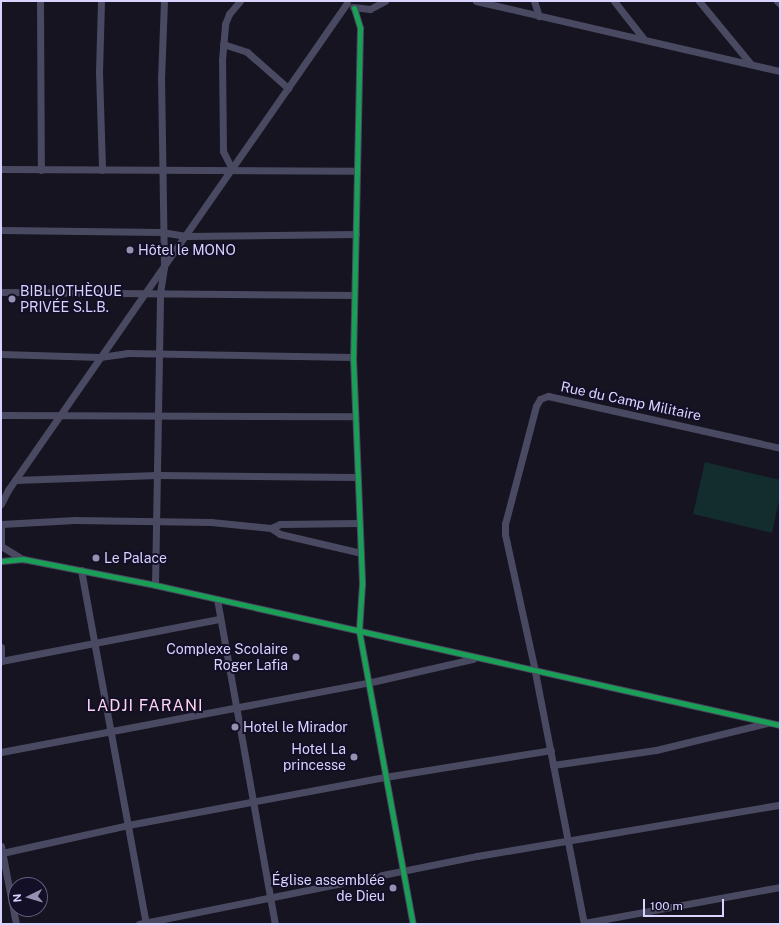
<!DOCTYPE html>
<meta charset="utf-8">
<style>
body{margin:0}
#map{position:relative;width:781px;height:925px;overflow:hidden;background:#161421;font-family:"Public Sans",sans-serif}
div>[style]{position:absolute}
.green>*{inset:0;background:#132c2d}
.minor>*{height:7px;margin:-3.5px;padding:0 3.5px;transform-origin:3.5px;border-radius:3.5px;background:#4a4962}
.cycleway>*{height:5px;margin:-2.5px;padding:0 2.5px;transform-origin:2.5px;border-radius:2.5px;background:#1a9f57}
.dots>*{width:11px;height:11px;translate:-50% -50%;box-sizing:border-box;border:2px solid #130f26;border-radius:50%}
span{translate:-50% -50%;white-space:nowrap;text-align:center;line-height:1.15;-webkit-text-stroke:4px #130f26;paint-order:stroke}
.poi-label{font-size:14px;color:#d9d4ff}
.left{translate:0 -50%;text-align:left}
.right{translate:-100% -50%;text-align:right}
.street-label{font-size:14px;color:#d9d4ff}
.quarter-label{font-size:16px;color:#ffd6f0;letter-spacing:1px}
.frame{position:absolute;inset:0;border:2px solid #d9d4ff;pointer-events:none}
.north{position:absolute;left:8px;top:877px;width:40px;height:40px;box-sizing:border-box;background:#130f26;border:1px solid #625e7d;border-radius:50%;rotate:265deg;font-size:11px;font-weight:700;line-height:16px;text-align:center;color:#d9d4ff}
.north::after{content:'';display:block;margin:auto;width:14px;height:18px;background:#9591b1;clip-path:polygon(50% 0,100% 100%,50% 72%,0 100%)}
.scale{position:absolute;left:643px;top:899px;width:81px;height:18px;box-sizing:border-box;border:2px solid #d9d4ff;border-top:0;padding-left:5px;font-size:12px;line-height:14px;white-space:nowrap;color:#d9d4ff;-webkit-text-stroke:3px #130f26;paint-order:stroke}
</style>
<div id="map">
<div class="green">
<i style="clip-path:polygon(705px 462px,780px 480px,780px 496px,772px 533px,693px 514px)"></i>
</div>
<div class="minor">
<i style="left:40px;top:1px;width:169px;rotate:89.7deg"></i>
<i style="left:101px;top:1px;width:71px;rotate:91.6deg"></i>
<i style="left:99px;top:72px;width:98px;rotate:88.2deg"></i>
<i style="left:476px;top:1px;width:312px;rotate:13deg"></i>
<i style="left:534px;top:1px;width:16px;rotate:72deg"></i>
<i style="left:614px;top:1px;width:47px;rotate:51.9deg"></i>
<i style="left:699px;top:1px;width:80px;rotate:50.6deg"></i>
<i style="left:777px;top:1px;width:4px;rotate:45deg"></i>
<i style="left:353px;top:7px;width:17px;rotate:7deg"></i>
<i style="left:370px;top:9px;width:17px;rotate:-28deg"></i>
<i style="left:354px;top:8px;width:21px;rotate:73deg"></i>
<i style="left:360px;top:28px;width:329px;rotate:91.2deg"></i>
<i style="left:353px;top:357px;width:227px;rotate:87.7deg"></i>
<i style="left:362px;top:584px;width:47px;rotate:93.7deg"></i>
<i style="left:359px;top:631px;width:298px;rotate:79.6deg"></i>
<i style="left:223px;top:44px;width:25px;rotate:18deg"></i>
<i style="left:247px;top:52px;width:55px;rotate:41.3deg"></i>
<i style="left:1px;top:169px;width:355px;rotate:0.3deg"></i>
<i style="left:232px;top:169px;width:20px;rotate:-117deg"></i>
<i style="left:223px;top:151px;width:91px;rotate:-90.6deg"></i>
<i style="left:222px;top:60px;width:36px;rotate:-85deg"></i>
<i style="left:225px;top:24px;width:11px;rotate:-68deg"></i>
<i style="left:229px;top:14px;width:17px;rotate:-50deg"></i>
<i style="left:1px;top:230px;width:160px;rotate:0.7deg"></i>
<i style="left:161px;top:232px;width:24px;rotate:9deg"></i>
<i style="left:185px;top:236px;width:171px;rotate:-0.7deg"></i>
<i style="left:1px;top:292px;width:353px;rotate:0.5deg"></i>
<i style="left:1px;top:354px;width:99px;rotate:1.7deg"></i>
<i style="left:100px;top:357px;width:27px;rotate:-8deg"></i>
<i style="left:127px;top:353px;width:226px;rotate:1deg"></i>
<i style="left:1px;top:415px;width:353px;rotate:0.2deg"></i>
<i style="left:15px;top:480px;width:142px;rotate:-2deg"></i>
<i style="left:157px;top:475px;width:199px;rotate:0.6deg"></i>
<i style="left:1px;top:504px;width:16px;rotate:-63deg"></i>
<i style="left:8px;top:490px;width:593px;rotate:-55.16deg"></i>
<i style="left:1px;top:524px;width:74px;rotate:-3.1deg"></i>
<i style="left:75px;top:520px;width:136px;rotate:0.8deg"></i>
<i style="left:211px;top:522px;width:60px;rotate:5.7deg"></i>
<i style="left:271px;top:528px;width:11px;rotate:34deg"></i>
<i style="left:280px;top:534px;width:83px;rotate:13.2deg"></i>
<i style="left:1px;top:526px;width:18px;rotate:90deg"></i>
<i style="left:271px;top:528px;width:10px;rotate:-24deg"></i>
<i style="left:280px;top:524px;width:79px;rotate:-0.7deg"></i>
<i style="left:1px;top:546px;width:26px;rotate:31deg"></i>
<i style="left:1px;top:561px;width:22px;rotate:-5deg"></i>
<i style="left:23px;top:559px;width:135px;rotate:11.1deg"></i>
<i style="left:155px;top:585px;width:640px;rotate:12.63deg"></i>
<i style="left:81px;top:570px;width:360px;rotate:79.6deg"></i>
<i style="left:155px;top:585px;width:292px;rotate:-89deg"></i>
<i style="left:160px;top:293px;width:26px;rotate:-81deg"></i>
<i style="left:164px;top:267px;width:188px;rotate:-90.9deg"></i>
<i style="left:161px;top:79px;width:78px;rotate:-87.8deg"></i>
<i style="left:217px;top:599px;width:330px;rotate:79.9deg"></i>
<i style="left:1px;top:647px;width:14px;rotate:90deg"></i>
<i style="left:1px;top:661px;width:222px;rotate:-10.9deg"></i>
<i style="left:1px;top:752px;width:372px;rotate:-10.7deg"></i>
<i style="left:367px;top:683px;width:109px;rotate:-12.8deg"></i>
<i style="left:553px;top:765px;width:104px;rotate:-8.3deg"></i>
<i style="left:656px;top:750px;width:114px;rotate:-13.7deg"></i>
<i style="left:1px;top:846px;width:79px;rotate:79.1deg"></i>
<i style="left:2px;top:853px;width:129px;rotate:-12.5deg"></i>
<i style="left:128px;top:825px;width:261px;rotate:-10.6deg"></i>
<i style="left:385px;top:777px;width:168px;rotate:-9.2deg"></i>
<i style="left:584px;top:923px;width:199px;rotate:-10.4deg"></i>
<i style="left:139px;top:924px;width:345px;rotate:-11.4deg"></i>
<i style="left:477px;top:856px;width:307px;rotate:-9.6deg"></i>
<i style="left:584px;top:924px;width:258px;rotate:-101deg"></i>
<i style="left:535px;top:671px;width:140px;rotate:-102.4deg"></i>
<i style="left:505px;top:534px;width:10px;rotate:-90deg"></i>
<i style="left:505px;top:524px;width:122px;rotate:-75.3deg"></i>
<i style="left:536px;top:406px;width:8px;rotate:-60deg"></i>
<i style="left:540px;top:399px;width:9px;rotate:-21deg"></i>
<i style="left:548px;top:396px;width:238px;rotate:12.6deg"></i>
</div>
<div class="cycleway">
<i style="left:354px;top:8px;width:21px;rotate:73deg"></i>
<i style="left:360px;top:28px;width:329px;rotate:91.2deg"></i>
<i style="left:353px;top:357px;width:227px;rotate:87.7deg"></i>
<i style="left:362px;top:584px;width:47px;rotate:93.7deg"></i>
<i style="left:359px;top:631px;width:298px;rotate:79.6deg"></i>
<i style="left:1px;top:561px;width:22px;rotate:-5deg"></i>
<i style="left:23px;top:559px;width:135px;rotate:11.1deg"></i>
<i style="left:155px;top:585px;width:640px;rotate:12.63deg"></i>
</div>
<div class="dots">
<i style="left:130px;top:250px;background:#9591b1"></i>
<i style="left:12px;top:299px;background:#9591b1"></i>
<i style="left:96px;top:558px;background:#9591b1"></i>
<i style="left:296px;top:657px;background:#9591b1"></i>
<i style="left:235px;top:727px;background:#9591b1"></i>
<i style="left:354px;top:757px;background:#9591b1"></i>
<i style="left:393px;top:888px;background:#9591b1"></i>
</div>
<div class="poi-label">
<span class="left" style="left:138px;top:250px">Hôtel le MONO</span>
<span class="left" style="left:20px;top:299px">BIBLIOTHÈQUE<br>PRIVÉE S.L.B.</span>
<span class="left" style="left:104px;top:558px">Le Palace</span>
<span class="right" style="left:288px;top:657px">Complexe Scolaire<br>Roger Lafia</span>
<span class="left" style="left:243px;top:727px">Hotel le Mirador</span>
<span class="right" style="left:346px;top:757px">Hotel La<br>princesse</span>
<span class="right" style="left:385px;top:888px">Église assemblée<br>de Dieu</span>
</div>
<div class="street-label">
<span style="left:631px;top:401px;rotate:12deg">Rue du Camp Militaire</span>
</div>
<div class="quarter-label">
<span style="left:145px;top:706px">LADJI FARANI</span>
</div>
<div class="frame"></div>
<div class="north">N</div>
<div class="scale">100 m</div>
</div>
